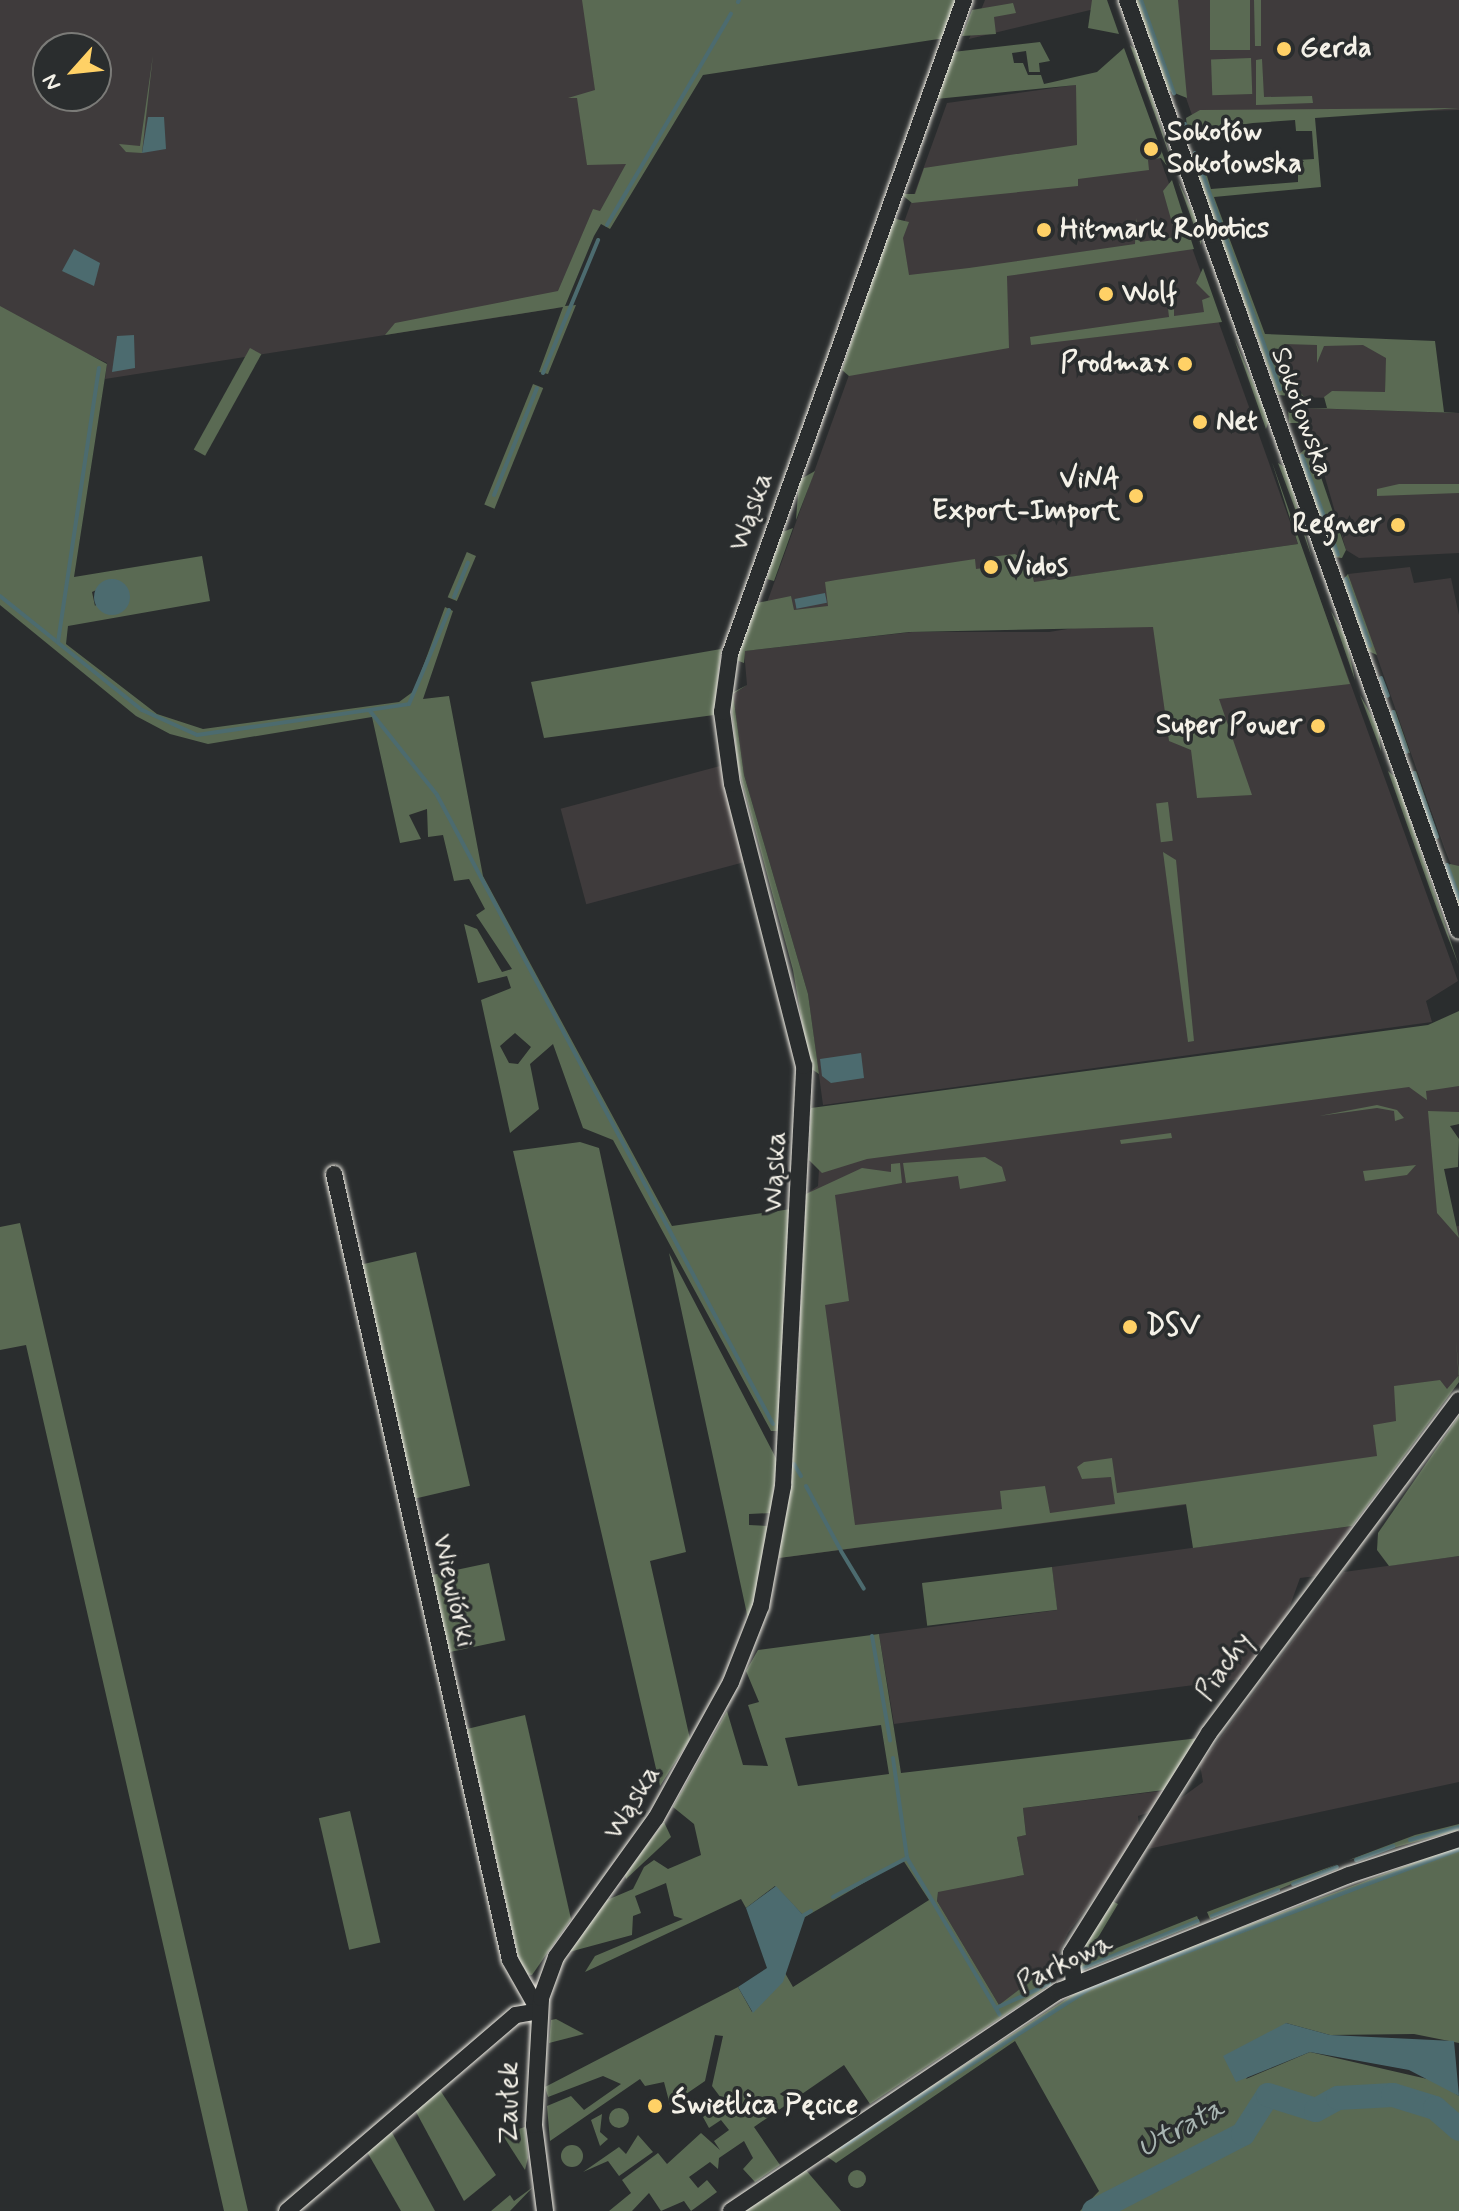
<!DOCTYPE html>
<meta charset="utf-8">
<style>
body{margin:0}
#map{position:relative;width:1459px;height:2211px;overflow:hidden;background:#2a2d2e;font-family:Mynerve,sans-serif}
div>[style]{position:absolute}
.built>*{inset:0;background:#3f3b3c;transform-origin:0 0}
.green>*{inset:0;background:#5a6a53;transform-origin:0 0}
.round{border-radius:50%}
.water>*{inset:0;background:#4c6b6f;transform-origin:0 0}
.stream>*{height:4px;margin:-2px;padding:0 2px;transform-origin:2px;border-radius:2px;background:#4c6b6f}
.river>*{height:24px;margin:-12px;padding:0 12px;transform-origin:12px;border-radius:12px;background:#4c6b6f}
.roads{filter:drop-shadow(0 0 2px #f4f1e8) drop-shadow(0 0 2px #f4f1e8)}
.minor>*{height:16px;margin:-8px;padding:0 8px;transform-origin:8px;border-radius:8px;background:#2a2d2e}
.dots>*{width:22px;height:22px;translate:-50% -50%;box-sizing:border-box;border:4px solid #2a2d2e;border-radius:50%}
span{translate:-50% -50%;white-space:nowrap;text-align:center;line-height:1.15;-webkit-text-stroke:7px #2a2d2e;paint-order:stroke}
.poi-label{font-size:28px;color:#f4f1e8;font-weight:700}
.left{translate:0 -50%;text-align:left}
.right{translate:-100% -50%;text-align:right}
.street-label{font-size:28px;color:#f4f1e8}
.water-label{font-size:30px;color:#a8b5b2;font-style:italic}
.north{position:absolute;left:32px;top:32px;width:80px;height:80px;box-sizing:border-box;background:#2a2d2e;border:2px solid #7b7b78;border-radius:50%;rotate:243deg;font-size:22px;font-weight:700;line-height:32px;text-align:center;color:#f4f1e8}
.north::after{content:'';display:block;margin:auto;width:28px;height:36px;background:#ffd166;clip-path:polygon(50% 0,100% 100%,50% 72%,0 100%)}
</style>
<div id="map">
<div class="built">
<i style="clip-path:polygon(evenodd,0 0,732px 0,589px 238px,557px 308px,105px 379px,107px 363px,0 313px,0 0,48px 48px,96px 48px,96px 96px,48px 96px,48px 48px)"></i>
<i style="clip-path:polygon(985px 0,1104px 0,1107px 6px,969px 39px)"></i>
<i style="clip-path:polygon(1152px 0,1459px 0,1459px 110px,1193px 118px)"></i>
<i style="clip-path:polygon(1131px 77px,1298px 544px,760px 622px,947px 103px)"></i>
<i style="clip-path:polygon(1265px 335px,1387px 339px,1385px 399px,1286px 397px)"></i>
<i style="clip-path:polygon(1305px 408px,1459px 413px,1459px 553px,1359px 558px,1346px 550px)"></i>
<i style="clip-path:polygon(1410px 567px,1414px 583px,1451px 578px,1459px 615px,1459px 866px,1452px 867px,1445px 850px,1348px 574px)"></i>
<i style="clip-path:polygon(1316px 588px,1458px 981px,1426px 1001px,1432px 1022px,823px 1105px,808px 994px,744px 775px,733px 694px,747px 685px,744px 651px,912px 632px,1049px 632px)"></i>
<i style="left:720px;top:766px;width:99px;height:165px;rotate:75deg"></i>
<i style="clip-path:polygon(1459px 1075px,1459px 1124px,1438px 1127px,1452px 1227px,1459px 1226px,1459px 1382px,1383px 1479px,779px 1558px,796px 1414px,806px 1194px,818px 1186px,819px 1169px,809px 1160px)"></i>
<i style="clip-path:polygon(1352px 1526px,1316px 1576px,1300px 1578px,1287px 1614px,1240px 1679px,894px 1724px,879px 1634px,1057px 1610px,1052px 1567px)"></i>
<i style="clip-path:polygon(1459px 1556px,1459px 1782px,1148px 1849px,1177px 1801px,1203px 1782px,1200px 1765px,1344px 1572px)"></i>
<i style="clip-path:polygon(1169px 1790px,1156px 1810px,1138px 1816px,1140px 1835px,1068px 1933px,1050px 1972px,999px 2005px,937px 1901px,938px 1891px,1024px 1875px,1017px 1837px,1026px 1835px,1023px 1808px)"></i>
</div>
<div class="green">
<i style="clip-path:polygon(582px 0,959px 0,945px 38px,703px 75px,610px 229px,601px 224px,594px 236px,565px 306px,576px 305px,548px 374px,539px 372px,563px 307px,385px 335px,395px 323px,558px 291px,593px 209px,600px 211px,626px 164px,587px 165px,577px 98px,568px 98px,595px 90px)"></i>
<i style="clip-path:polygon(1092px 0,1107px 0,1119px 34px,1088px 28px)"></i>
<i style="clip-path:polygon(1135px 0,1178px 0,1187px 98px,1167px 90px)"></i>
<i style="left:1210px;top:0;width:40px;height:50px"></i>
<i style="clip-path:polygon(1254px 0,1261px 0,1261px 46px,1255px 46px)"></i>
<i style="clip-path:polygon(1013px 3px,1016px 13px,994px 17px,996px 34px,962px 36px,972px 10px)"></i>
<i style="clip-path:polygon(1040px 42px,1050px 61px,1039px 63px,1040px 72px,1029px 72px,1026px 51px,1012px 53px,1014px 63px,1023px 63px,1028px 75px,1041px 75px,1044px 84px,1097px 72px,1124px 48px,1167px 166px,1161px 158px,1148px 160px,1149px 170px,1078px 179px,1078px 186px,912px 203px,901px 194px,915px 194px,924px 168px,1077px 145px,1076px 85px,936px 99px,953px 52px)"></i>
<i style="clip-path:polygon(1130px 45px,1138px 52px,1172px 162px,1154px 112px)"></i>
<i style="clip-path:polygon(153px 55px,142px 153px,126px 152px,119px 144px,140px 146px)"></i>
<i style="left:1251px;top:58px;width:36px;height:40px;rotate:88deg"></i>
<i style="clip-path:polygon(1262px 59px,1264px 97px,1312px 96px,1313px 103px,1256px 105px,1256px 60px)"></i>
<i style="clip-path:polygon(1459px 108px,1315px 118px,1321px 187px,1214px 197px,1265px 334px,1435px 341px,1444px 412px,1459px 413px,1306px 408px,1310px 423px,1289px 423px,1288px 408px,1327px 408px,1324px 397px,1332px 391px,1385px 392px,1386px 358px,1363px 345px,1324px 346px,1317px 363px,1317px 345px,1284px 344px,1283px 363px,1274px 347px,1280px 365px,1304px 397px,1278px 395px,1190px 155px,1200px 153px,1211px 189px,1298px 182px,1298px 160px,1314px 159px,1312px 131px,1296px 131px,1295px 120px,1253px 123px,1232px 126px,1220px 141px,1189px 141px,1186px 118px,1200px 110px)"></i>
<i style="clip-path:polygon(1172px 180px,1194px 249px,1007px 276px,1009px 348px,849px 376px,842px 370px,892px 218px,909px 222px,903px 238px,909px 275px,969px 268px,1135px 244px,1136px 218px,1140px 242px,1176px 237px,1163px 191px)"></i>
<i style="clip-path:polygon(1178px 181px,1202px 231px,1201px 245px)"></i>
<i style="clip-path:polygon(1203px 268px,1222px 322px,1031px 345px,1030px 337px,1169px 317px,1165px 282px,1174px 286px,1174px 316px,1204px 312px,1202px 300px,1210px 297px,1196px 283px)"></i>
<i style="clip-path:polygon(evenodd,0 306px,107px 364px,74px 577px,202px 556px,210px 601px,68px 626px,66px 644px,157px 714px,203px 729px,399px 702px,414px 691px,445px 607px,453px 611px,423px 699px,449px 696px,483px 876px,672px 1226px,791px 1209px,781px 1431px,771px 1431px,613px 1140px,583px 1128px,553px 1044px,530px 1064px,539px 1109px,510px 1133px,481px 1000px,511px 988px,507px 976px,478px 983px,464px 924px,477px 929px,502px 972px,512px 969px,476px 915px,485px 909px,469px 879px,454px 881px,443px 835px,428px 837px,427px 809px,409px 815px,421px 839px,400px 843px,372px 717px,208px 744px,170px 734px,136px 716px,0 605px,0 306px,116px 581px,95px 606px,92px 592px,116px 581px,0 306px,515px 1033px,531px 1047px,518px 1064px,509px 1063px,500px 1046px,515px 1033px)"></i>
<i style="clip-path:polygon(1234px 338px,1269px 420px,1266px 429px)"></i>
<i style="left:250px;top:348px;width:13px;height:116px;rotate:29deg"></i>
<i style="left:533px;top:384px;width:11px;height:130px;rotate:22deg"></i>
<i style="clip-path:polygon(1310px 445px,1346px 550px,1342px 558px,1333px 557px,1297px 456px)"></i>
<i style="clip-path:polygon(1272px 462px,1350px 684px,1219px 699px,1252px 795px,1197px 798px,1191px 750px,1169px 741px,1153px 627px,909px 632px,745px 651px,744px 663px,736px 660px,752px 604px,791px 596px,794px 610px,828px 606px,825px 582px,836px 580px,975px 559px,976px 569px,991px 567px,990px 557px,1015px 554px,1029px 563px,1034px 582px,1298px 544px)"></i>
<i style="clip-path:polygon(1278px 463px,1286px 468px,1312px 558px,1294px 506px)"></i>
<i style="clip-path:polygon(815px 471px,796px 520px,799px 480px)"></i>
<i style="clip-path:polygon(1399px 484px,1459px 484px,1459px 493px,1377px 496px,1377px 489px)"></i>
<i style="clip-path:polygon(793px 528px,774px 581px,767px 579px,780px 533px)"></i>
<i style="left:476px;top:556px;width:49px;height:10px;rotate:113deg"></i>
<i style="clip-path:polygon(1348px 574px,1377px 655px,1366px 650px,1341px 582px)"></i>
<i style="clip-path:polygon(1331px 611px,1346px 638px,1355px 680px)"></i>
<i style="clip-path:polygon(721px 649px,714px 715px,544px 738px,531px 682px)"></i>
<i style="clip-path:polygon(747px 685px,733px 694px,744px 775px,808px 994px,819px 1074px,810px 1068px,793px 970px,738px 767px,730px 694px)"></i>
<i style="clip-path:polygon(1360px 695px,1378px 727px,1381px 751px)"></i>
<i style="clip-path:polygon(1395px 710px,1410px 753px,1409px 753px,1389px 715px)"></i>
<i style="clip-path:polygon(1388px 771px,1396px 778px,1459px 966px,1437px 909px)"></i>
<i style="clip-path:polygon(1416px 771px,1438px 835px,1435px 839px,1410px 774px)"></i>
<i style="left:1168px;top:802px;width:39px;height:12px;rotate:83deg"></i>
<i style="clip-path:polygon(1163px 852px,1176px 860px,1194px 1041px,1188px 1042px)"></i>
<i style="clip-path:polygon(1450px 864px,1459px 866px,1459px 910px,1444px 868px)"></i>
<i style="clip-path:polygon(1459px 1011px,1459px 1086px,1426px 1091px,1427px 1100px,1409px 1087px,867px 1159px,822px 1173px,809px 1160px,811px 1108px,1428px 1025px)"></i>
<i style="clip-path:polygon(1377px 1105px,1397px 1110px,1404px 1118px,1395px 1121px,1394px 1111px,1377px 1108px,1319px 1116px)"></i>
<i style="clip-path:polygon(1428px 1111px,1459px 1112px,1459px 1124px,1450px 1126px,1459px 1139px,1458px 1167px,1444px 1169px,1459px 1238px,1437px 1213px)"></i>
<i style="clip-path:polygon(1171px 1133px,1172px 1138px,1121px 1144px,1120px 1140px)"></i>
<i style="clip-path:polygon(580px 1142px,599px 1148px,686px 1552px,650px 1561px,690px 1739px,660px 1786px,513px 1151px)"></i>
<i style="clip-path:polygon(985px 1157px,1002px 1167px,1006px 1181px,960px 1189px,958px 1176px,906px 1183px,903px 1163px)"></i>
<i style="clip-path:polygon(900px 1163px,902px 1183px,835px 1195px,849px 1301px,825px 1305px,855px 1525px,1002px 1509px,1000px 1491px,1045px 1486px,1050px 1513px,1115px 1504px,1111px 1477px,1082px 1479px,1077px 1467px,1084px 1462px,1112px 1458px,1117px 1493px,1377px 1456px,1373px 1425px,1396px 1421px,1394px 1386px,1440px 1380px,1447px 1389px,1459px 1375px,1456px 1339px,1459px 1382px,1352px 1526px,1193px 1548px,1186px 1504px,779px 1558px,796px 1414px,806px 1194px,862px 1168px,891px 1172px,891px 1164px)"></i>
<i style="clip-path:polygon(1416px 1165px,1407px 1175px,1365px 1181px,1363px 1171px)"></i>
<i style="clip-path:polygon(20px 1223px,248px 2211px,224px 2211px,26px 1345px,0 1350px,0 1227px)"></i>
<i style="left:416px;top:1252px;width:240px;height:57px;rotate:77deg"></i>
<i style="clip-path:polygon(669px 1253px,777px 1460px,771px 1513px,749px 1514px,749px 1525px,768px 1526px,750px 1628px)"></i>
<i style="clip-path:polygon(1459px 1416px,1459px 1556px,1389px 1566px,1377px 1550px,1378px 1533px)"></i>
<i style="left:489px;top:1563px;width:79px;height:58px;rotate:78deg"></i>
<i style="left:1052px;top:1567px;width:43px;height:131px;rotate:83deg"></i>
<i style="clip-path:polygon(evenodd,879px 1634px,901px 1773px,1199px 1738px,1164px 1790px,1023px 1808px,1026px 1835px,1017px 1837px,1024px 1875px,938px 1892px,937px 1901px,999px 2005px,1058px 1960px,1044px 1989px,870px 2104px,844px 2065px,754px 2127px,780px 2165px,755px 2182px,743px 2169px,753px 2158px,744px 2141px,719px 2158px,718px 2169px,710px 2162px,689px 2177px,698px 2188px,707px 2180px,717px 2192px,691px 2211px,684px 2201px,661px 2211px,649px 2193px,632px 2211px,609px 2211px,631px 2193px,622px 2180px,658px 2153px,667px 2164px,701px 2133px,720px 2150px,714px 2141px,729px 2130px,721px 2120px,709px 2128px,703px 2117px,724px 2102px,712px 2086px,723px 2036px,715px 2035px,705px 2081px,670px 2105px,664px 2082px,645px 2086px,640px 2079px,550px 2141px,547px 2106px,571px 2096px,584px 2110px,621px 2084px,603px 2076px,548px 2097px,545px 2087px,738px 1987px,752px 2012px,785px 1973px,793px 1987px,929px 1900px,903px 1860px,805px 1917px,775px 1886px,746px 1908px,741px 1899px,585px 1972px,595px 1956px,683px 1919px,674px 1916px,666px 1883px,635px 1896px,641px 1913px,633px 1916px,632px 1935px,569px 1952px,607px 1900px,633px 1889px,644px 1867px,654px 1860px,668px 1869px,701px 1855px,694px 1824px,673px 1807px,727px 1711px,743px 1765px,768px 1766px,748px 1705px,759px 1702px,746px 1671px,758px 1650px,879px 1634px,881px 1725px,889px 1774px,798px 1786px,785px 1738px,881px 1725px)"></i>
<i style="clip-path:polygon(525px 1715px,571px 1919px,532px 1975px,522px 1974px,467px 1729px)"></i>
<i style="left:350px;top:1811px;width:135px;height:32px;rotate:77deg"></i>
<i style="clip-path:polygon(664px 1822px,671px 1837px,626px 1879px,625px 1875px)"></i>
<i style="clip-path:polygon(1459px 1824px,1459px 1830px,1349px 1860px,1415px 1835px)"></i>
<i style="clip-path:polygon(1459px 1846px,1459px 2043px,1414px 2034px,1330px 2035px,1286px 2023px,1246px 2079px,1310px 2052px,1436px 2081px,1459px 2096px,1459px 2211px,1080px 2211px,1099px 2191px,1015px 2041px,836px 2163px,825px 2155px,1088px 1985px)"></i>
<i style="clip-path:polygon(1338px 1864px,1210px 1919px,1207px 1912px,1260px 1892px)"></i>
<i style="clip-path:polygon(1112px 1901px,1118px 1904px,1084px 1961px,1197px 1916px,1200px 1923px,1082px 1970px,1076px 1957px)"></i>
<i style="clip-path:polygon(551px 2020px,556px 2019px,584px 2034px,549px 2043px)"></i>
<i style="clip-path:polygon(438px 2087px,496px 2175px,464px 2201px,415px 2110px)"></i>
<i class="round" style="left:609px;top:2108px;width:20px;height:20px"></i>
<i style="clip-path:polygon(602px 2114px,600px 2132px,608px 2139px,600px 2146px,591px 2120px)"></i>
<i style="clip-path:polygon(525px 2127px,528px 2158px,525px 2170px,502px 2134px)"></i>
<i style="clip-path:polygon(390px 2129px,435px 2211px,401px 2211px,366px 2150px)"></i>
<i style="clip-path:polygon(638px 2135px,653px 2152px,619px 2176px,608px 2161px,583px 2172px,619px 2147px,626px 2154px)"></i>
<i class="round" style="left:561px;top:2145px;width:22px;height:22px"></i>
<i style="clip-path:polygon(805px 2169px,841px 2211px,743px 2211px)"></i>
<i class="round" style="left:848px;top:2170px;width:18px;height:18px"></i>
<i style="clip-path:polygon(533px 2187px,510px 2211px,491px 2211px,510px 2195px,514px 2201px)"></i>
</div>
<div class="water">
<i style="clip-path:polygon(148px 117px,164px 117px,166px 149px,142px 153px)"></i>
<i style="clip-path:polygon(74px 249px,100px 263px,94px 286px,62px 271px)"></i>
<i style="clip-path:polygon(134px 335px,135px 368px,112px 372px,117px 336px)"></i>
<i class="round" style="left:94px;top:579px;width:36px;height:36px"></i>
<i style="left:825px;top:593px;width:10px;height:31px;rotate:79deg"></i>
<i style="clip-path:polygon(861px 1053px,864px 1078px,831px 1083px,822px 1076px,820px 1059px)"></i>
<i style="clip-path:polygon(776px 1886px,805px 1917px,783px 1982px,753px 2013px,738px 1987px,767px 1968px,746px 1908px)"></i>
<i style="clip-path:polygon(1286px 2023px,1330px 2035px,1454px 2041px,1459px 2096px,1409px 2070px,1310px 2052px,1236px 2082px,1223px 2056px)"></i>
</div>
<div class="stream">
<i style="left:1141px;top:0;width:99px;rotate:70.5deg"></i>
<i style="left:738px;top:2px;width:2px;rotate:-63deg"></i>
<i style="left:1185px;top:124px;width:14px;rotate:69deg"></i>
<i style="left:1195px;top:153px;width:251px;rotate:70.2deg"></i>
<i style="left:607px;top:225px;width:245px;rotate:-59.6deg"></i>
<i style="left:543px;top:373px;width:144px;rotate:-67.5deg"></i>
<i style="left:1302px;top:456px;width:105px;rotate:70deg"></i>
<i style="left:494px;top:495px;width:115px;rotate:-68.1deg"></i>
<i style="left:1346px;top:579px;width:71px;rotate:70.3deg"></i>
<i style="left:0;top:596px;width:182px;rotate:38.8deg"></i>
<i style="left:142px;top:710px;width:60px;rotate:24.4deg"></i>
<i style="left:197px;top:735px;width:214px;rotate:-8.3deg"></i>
<i style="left:409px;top:704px;width:102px;rotate:-66.9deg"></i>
<i style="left:454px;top:597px;width:37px;rotate:-68deg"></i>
<i style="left:58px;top:642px;width:277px;rotate:-81.5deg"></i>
<i style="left:1381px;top:678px;width:19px;rotate:69deg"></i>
<i style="left:370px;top:711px;width:107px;rotate:51.4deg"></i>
<i style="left:437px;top:795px;width:713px;rotate:61.89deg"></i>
<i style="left:1393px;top:712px;width:42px;rotate:70.7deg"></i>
<i style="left:1414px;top:773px;width:68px;rotate:70.2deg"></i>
<i style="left:1447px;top:865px;width:35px;rotate:70deg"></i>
<i style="left:794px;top:1464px;width:14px;rotate:60deg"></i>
<i style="left:806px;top:1486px;width:72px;rotate:61.6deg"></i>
<i style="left:841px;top:1551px;width:44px;rotate:58.8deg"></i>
<i style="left:872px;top:1636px;width:106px;rotate:80.2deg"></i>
<i style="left:893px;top:1758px;width:101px;rotate:82deg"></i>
<i style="left:907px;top:1858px;width:182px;rotate:59.4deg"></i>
<i style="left:1410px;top:1840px;width:51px;rotate:-14.9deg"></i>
<i style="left:1356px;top:1860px;width:40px;rotate:-20.2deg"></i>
<i style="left:1293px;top:1884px;width:47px;rotate:-21.1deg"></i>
<i style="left:833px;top:1897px;width:84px;rotate:-27.8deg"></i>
<i style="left:804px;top:1915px;width:8px;rotate:-30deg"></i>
<i style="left:1212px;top:1916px;width:71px;rotate:-21.5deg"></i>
<i style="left:1081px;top:1969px;width:126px;rotate:-22.3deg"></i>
<i style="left:1042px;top:1987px;width:8px;rotate:-23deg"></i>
<i style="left:996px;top:2008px;width:46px;rotate:-24.3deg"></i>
<i style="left:842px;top:2147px;width:295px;rotate:-32.6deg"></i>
<i style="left:1091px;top:1988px;width:393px;rotate:-20.6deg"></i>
</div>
<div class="river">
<i style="left:1094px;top:2211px;width:168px;rotate:-27.3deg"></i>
<i style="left:1243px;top:2134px;width:46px;rotate:-57.3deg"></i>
<i style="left:1268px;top:2095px;width:50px;rotate:17.4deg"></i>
<i style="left:1316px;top:2110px;width:25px;rotate:-29deg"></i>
<i style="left:1338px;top:2098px;width:55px;rotate:-3.1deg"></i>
<i style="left:1393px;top:2095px;width:44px;rotate:17.2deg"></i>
<i style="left:1435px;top:2108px;width:32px;rotate:41deg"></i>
</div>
<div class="roads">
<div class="minor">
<i style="left:1127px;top:0;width:988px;rotate:70.37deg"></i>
<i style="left:334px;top:1174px;width:805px;rotate:77.38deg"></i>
<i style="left:510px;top:1960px;width:59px;rotate:60.4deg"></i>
<i style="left:1074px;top:1983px;width:30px;rotate:-96deg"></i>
<i style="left:1071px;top:1953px;width:260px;rotate:-57.9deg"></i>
<i style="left:1209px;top:1733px;width:416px;rotate:-53.1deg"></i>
<i style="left:287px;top:2211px;width:301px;rotate:-40.6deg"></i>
<i style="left:516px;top:2015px;width:23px;rotate:-10deg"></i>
<i style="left:545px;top:2211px;width:87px;rotate:-97.3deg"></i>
<i style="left:534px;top:2125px;width:127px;rotate:-86.8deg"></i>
<i style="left:541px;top:1998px;width:44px;rotate:-69.9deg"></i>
<i style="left:556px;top:1957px;width:171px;rotate:-54.3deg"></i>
<i style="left:656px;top:1818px;width:155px;rotate:-61.1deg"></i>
<i style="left:731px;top:1682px;width:82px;rotate:-68.5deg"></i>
<i style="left:761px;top:1606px;width:122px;rotate:-79.6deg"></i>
<i style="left:783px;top:1486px;width:421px;rotate:-87.1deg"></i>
<i style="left:804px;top:1066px;width:291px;rotate:-104.3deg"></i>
<i style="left:732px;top:784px;width:73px;rotate:-97.9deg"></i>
<i style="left:722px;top:712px;width:59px;rotate:-82.1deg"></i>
<i style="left:730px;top:654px;width:695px;rotate:-70.31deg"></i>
<i style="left:731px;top:2211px;width:395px;rotate:-33.9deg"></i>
<i style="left:1059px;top:1991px;width:312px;rotate:-21.8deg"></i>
<i style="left:1349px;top:1875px;width:116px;rotate:-18.1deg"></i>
</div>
</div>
<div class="dots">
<i style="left:1284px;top:49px;background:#ffd166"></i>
<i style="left:1151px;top:149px;background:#ffd166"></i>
<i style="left:1044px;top:230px;background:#ffd166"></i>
<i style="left:1106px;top:294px;background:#ffd166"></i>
<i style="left:1185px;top:364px;background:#ffd166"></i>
<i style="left:1200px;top:422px;background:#ffd166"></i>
<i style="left:1136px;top:496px;background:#ffd166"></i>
<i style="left:1398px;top:525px;background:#ffd166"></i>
<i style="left:991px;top:567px;background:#ffd166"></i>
<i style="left:1318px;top:726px;background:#ffd166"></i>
<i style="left:1130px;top:1327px;background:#ffd166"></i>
<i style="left:655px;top:2106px;background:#ffd166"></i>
</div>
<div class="poi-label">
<span class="left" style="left:1300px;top:49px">Gerda</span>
<span class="left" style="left:1167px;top:149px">Sokołów<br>Sokołowska</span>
<span class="left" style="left:1060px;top:230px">Hitmark Robotics</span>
<span class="left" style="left:1122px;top:294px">Wolf</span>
<span class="right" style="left:1169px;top:364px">Prodmax</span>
<span class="left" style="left:1216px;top:422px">Net</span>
<span class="right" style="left:1120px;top:496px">ViNA<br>Export-Import</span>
<span class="right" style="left:1382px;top:525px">Regner</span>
<span class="left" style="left:1007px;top:567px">Vidos</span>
<span class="right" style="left:1302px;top:726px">Super Power</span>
<span class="left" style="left:1146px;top:1327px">DSV</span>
<span class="left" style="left:671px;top:2106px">Świetlica Pęcice</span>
</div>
<div class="street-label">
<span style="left:1301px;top:412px;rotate:70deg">Sokołowska</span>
<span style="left:752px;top:512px;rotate:-70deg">Wąska</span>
<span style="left:776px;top:1172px;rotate:-87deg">Wąska</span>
<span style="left:453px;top:1591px;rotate:77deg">Wiewiórki</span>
<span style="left:1225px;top:1667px;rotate:-54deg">Piachy</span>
<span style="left:633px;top:1803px;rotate:-58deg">Wąska</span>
<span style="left:1065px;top:1964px;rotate:-26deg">Parkowa</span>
<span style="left:510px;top:2103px;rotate:-90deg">Zaułek</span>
</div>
<div class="water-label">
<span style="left:1181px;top:2129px;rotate:-28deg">Utrata</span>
</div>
<div class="north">N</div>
</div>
